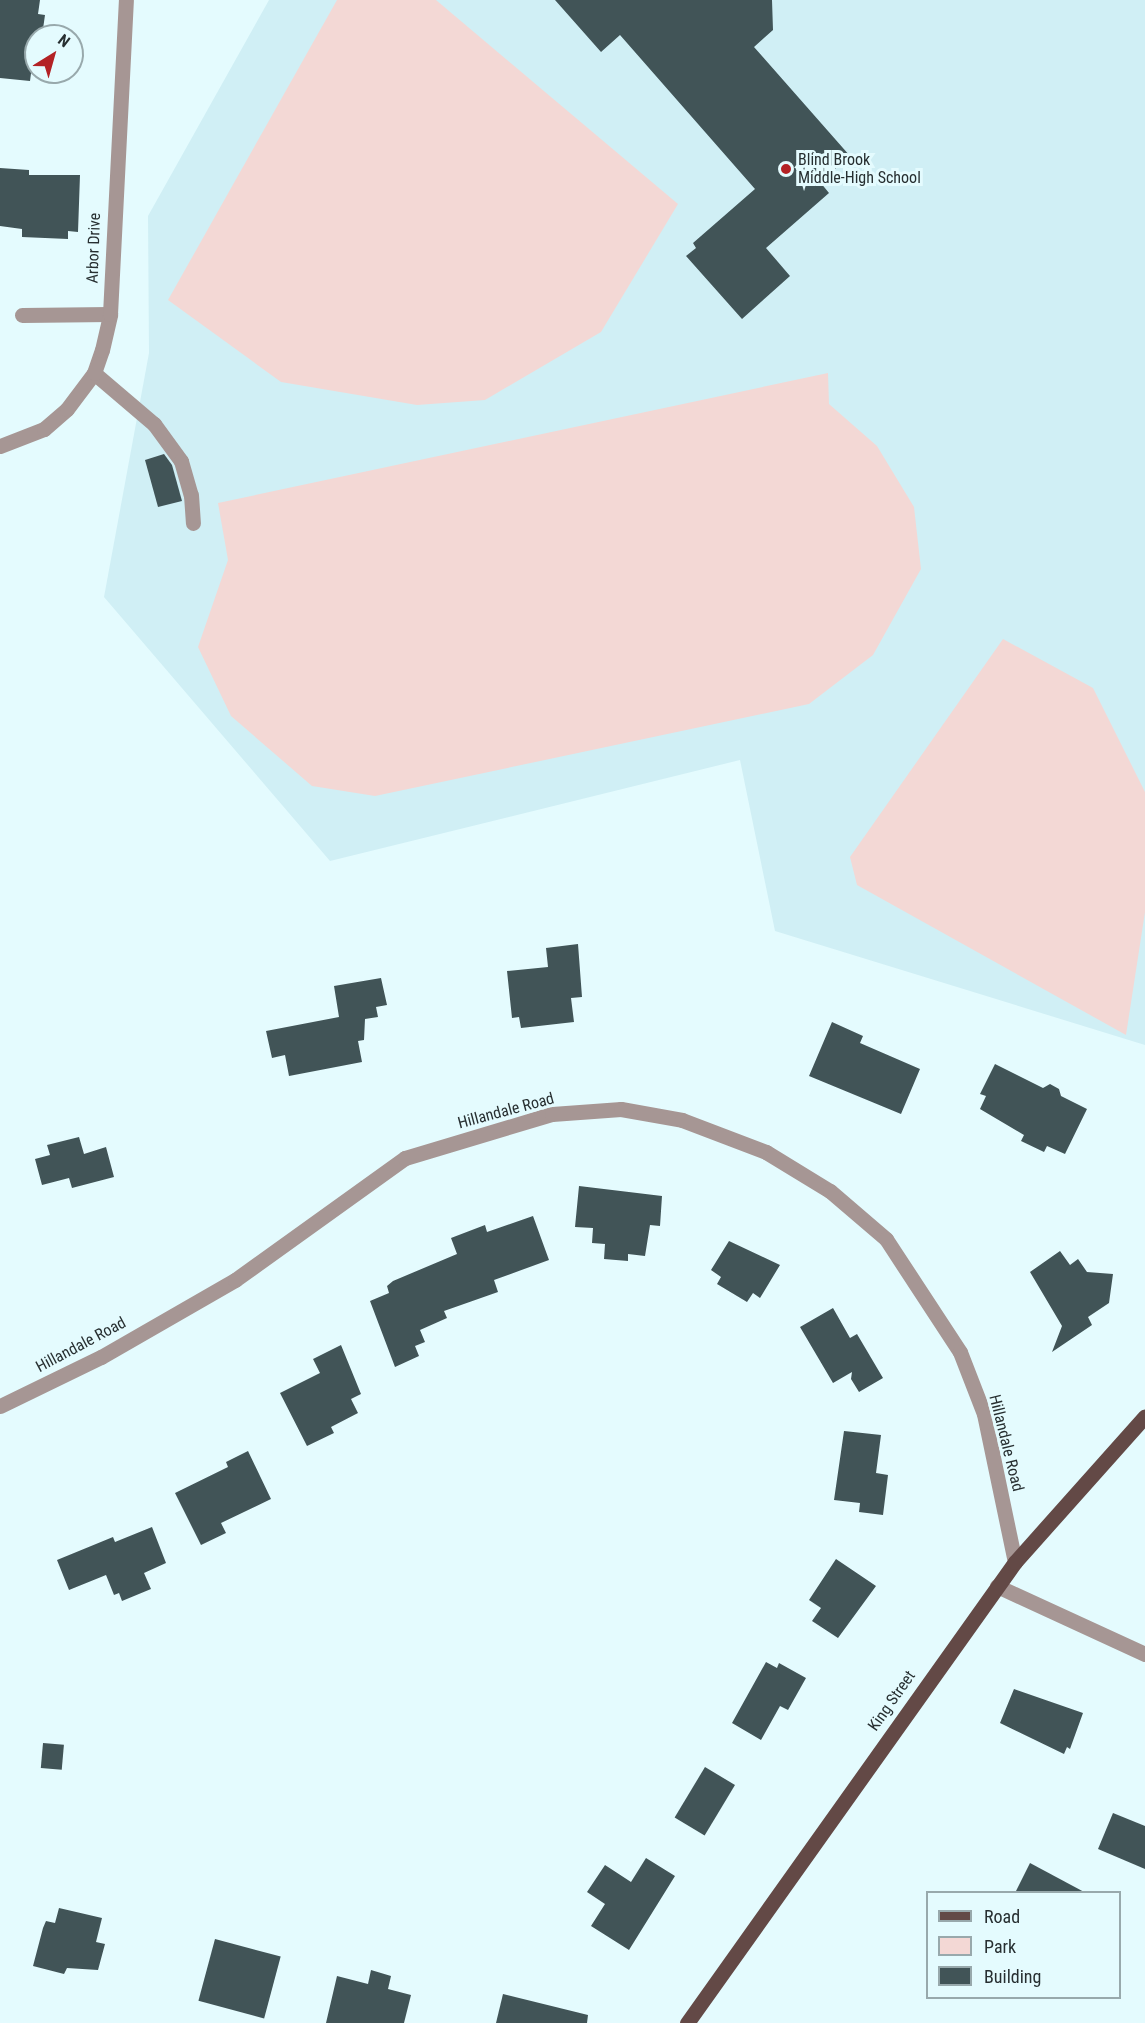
<!DOCTYPE html>
<style>
body{margin:0}
#map{position:relative;width:1145px;height:2023px;overflow:hidden;background:#e4fbfe;font-family:"Roboto Condensed",sans-serif}
div>[style]{position:absolute}
.built>*{inset:0;background:#d0eff5}
.green>*{inset:0;background:#f3d8d5}
.building>*{inset:0;background:#415457;transform-origin:0 0}
.minor>*{height:15px;margin:-7.5px;padding:0 7.5px;transform-origin:7.5px;border-radius:7.5px;background:#a69694}
.major>*{height:15px;margin:-7.5px;padding:0 7.5px;transform-origin:7.5px;border-radius:7.5px;background:#634946}
.dots>*{width:16px;height:16px;translate:-50% -50%;box-sizing:border-box;border:3px solid #e4fbfe;border-radius:50%}
span{translate:-50% -50%;white-space:nowrap;text-align:center;line-height:1.15;-webkit-text-stroke:6px #e4fbfe;paint-order:stroke}
.poi-label{font-size:16px;color:#272f31}
.left{translate:0 -50%;text-align:left}
.street-label{font-size:16px;color:#272f31}
.legend{position:absolute;left:926px;top:1891px;width:195px;height:108px;box-sizing:border-box;background:#e4fbfe;border:2px solid #98a9ac;margin:0;padding:8px 10px;list-style:none;font-size:18px;color:#272f31}
.legend li{display:flex;align-items:center;gap:12px;height:30px}
.legend b{width:30px;border:2px solid #98a9ac}
.north{position:absolute;left:24px;top:24px;width:60px;height:60px;box-sizing:border-box;background:#e4fbfe;border:2px solid #98a9ac;border-radius:50%;rotate:37deg;font-size:16px;font-weight:700;line-height:24px;text-align:center;color:#272f31}
.north::after{content:'';display:block;margin:auto;width:21px;height:27px;background:#b32225;clip-path:polygon(50% 0,100% 100%,50% 72%,0 100%)}
</style>
<div id="map">
<div class="built">
<i style="clip-path:polygon(269px 0,1145px 0,1145px 1045px,775px 931px,740px 760px,330px 861px,104px 597px,149px 353px,148px 216px)"></i>
</div>
<div class="green">
<i style="clip-path:polygon(337px 0,436px 0,678px 204px,601px 332px,485px 400px,417px 405px,281px 382px,168px 300px)"></i>
<i style="clip-path:polygon(828px 373px,829px 404px,877px 446px,914px 507px,921px 569px,873px 655px,809px 704px,375px 796px,312px 786px,231px 716px,198px 647px,228px 560px,218px 503px)"></i>
<i style="clip-path:polygon(1003px 639px,1093px 688px,1145px 792px,1145px 912px,1126px 1035px,857px 885px,850px 857px)"></i>
</div>
<div class="building">
<i style="clip-path:polygon(0 0,40px 0,38px 14px,45px 15px,42px 36px,36px 36px,30px 81px,0 78px)"></i>
<i style="clip-path:polygon(555px 0,772px 0,773px 30px,754px 47px,850px 156px,820px 182px,829px 193px,766px 248px,790px 276px,742px 319px,686px 256px,696px 248px,693px 243px,755px 189px,620px 35px,601px 52px)"></i>
<i style="clip-path:polygon(0 168px,29px 170px,29px 175px,80px 175px,78px 232px,68px 231px,68px 239px,22px 237px,22px 229px,0 226px)"></i>
<i style="clip-path:polygon(164px 454px,172px 465px,182px 501px,158px 507px,145px 460px)"></i>
<i style="clip-path:polygon(578px 944px,582px 997px,571px 998px,574px 1022px,521px 1028px,519px 1017px,512px 1018px,507px 971px,548px 967px,546px 948px)"></i>
<i style="clip-path:polygon(381px 978px,387px 1005px,376px 1007px,378px 1017px,365px 1019px,364px 1040px,358px 1041px,362px 1062px,289px 1076px,285px 1055px,272px 1058px,266px 1031px,339px 1017px,334px 986px)"></i>
<i style="clip-path:polygon(832px 1022px,863px 1036px,860px 1043px,920px 1069px,901px 1114px,809px 1076px)"></i>
<i style="clip-path:polygon(995px 1064px,1043px 1088px,1050px 1084px,1059px 1089px,1061px 1096px,1087px 1109px,1065px 1154px,1047px 1146px,1044px 1152px,1021px 1141px,1024px 1135px,980px 1109px,986px 1096px,980px 1094px)"></i>
<i style="clip-path:polygon(79px 1137px,84px 1154px,106px 1147px,114px 1177px,72px 1188px,69px 1178px,42px 1185px,35px 1159px,50px 1155px,47px 1145px)"></i>
<i style="clip-path:polygon(579px 1186px,662px 1196px,660px 1226px,650px 1225px,645px 1256px,628px 1254px,628px 1261px,604px 1259px,605px 1244px,592px 1243px,593px 1228px,575px 1227px)"></i>
<i style="clip-path:polygon(533px 1216px,549px 1260px,494px 1280px,498px 1292px,444px 1311px,447px 1318px,420px 1330px,425px 1342px,415px 1346px,419px 1356px,395px 1367px,370px 1301px,389px 1293px,387px 1286px,393px 1281px,457px 1254px,451px 1238px,485px 1225px,487px 1232px)"></i>
<i style="clip-path:polygon(729px 1241px,780px 1265px,760px 1298px,753px 1293px,747px 1302px,717px 1284px,721px 1277px,711px 1270px)"></i>
<i style="clip-path:polygon(1060px 1251px,1070px 1265px,1078px 1259px,1087px 1272px,1113px 1274px,1109px 1303px,1088px 1317px,1092px 1325px,1052px 1352px,1062px 1326px,1030px 1272px)"></i>
<i style="clip-path:polygon(833px 1308px,850px 1338px,857px 1334px,883px 1378px,859px 1392px,851px 1379px,852px 1372px,833px 1383px,800px 1327px)"></i>
<i style="clip-path:polygon(341px 1345px,361px 1394px,351px 1399px,358px 1413px,331px 1427px,334px 1433px,307px 1446px,280px 1393px,320px 1373px,313px 1359px)"></i>
<i style="clip-path:polygon(844px 1431px,881px 1435px,876px 1473px,888px 1475px,883px 1515px,859px 1512px,860px 1503px,834px 1500px)"></i>
<i style="clip-path:polygon(248px 1451px,271px 1499px,221px 1523px,226px 1533px,201px 1545px,175px 1493px,228px 1467px,226px 1462px)"></i>
<i style="clip-path:polygon(152px 1527px,166px 1563px,144px 1573px,151px 1589px,122px 1601px,119px 1593px,114px 1595px,106px 1575px,69px 1590px,57px 1560px,113px 1537px,115px 1542px)"></i>
<i style="clip-path:polygon(836px 1559px,876px 1586px,838px 1638px,812px 1621px,821px 1608px,809px 1600px)"></i>
<i style="clip-path:polygon(766px 1662px,777px 1668px,779px 1663px,806px 1678px,788px 1710px,780px 1706px,761px 1740px,732px 1723px)"></i>
<i style="clip-path:polygon(1014px 1689px,1083px 1713px,1070px 1749px,1067px 1747px,1064px 1754px,1000px 1723px)"></i>
<i style="left:43px;top:1743px;width:21px;height:25px;rotate:5deg"></i>
<i style="left:705px;top:1767px;width:35px;height:59px;rotate:31deg"></i>
<i style="clip-path:polygon(1113px 1813px,1145px 1826px,1145px 1869px,1098px 1849px)"></i>
<i style="clip-path:polygon(646px 1858px,675px 1876px,629px 1950px,591px 1926px,605px 1904px,587px 1892px,605px 1865px,631px 1882px)"></i>
<i style="clip-path:polygon(1030px 1863px,1086px 1893px,1015px 1893px)"></i>
<i style="clip-path:polygon(59px 1908px,102px 1918px,96px 1942px,105px 1944px,98px 1970px,67px 1968px,64px 1974px,33px 1966px,43px 1928px,46px 1921px,55px 1923px)"></i>
<i style="left:215px;top:1939px;width:68px;height:64px;rotate:15deg"></i>
<i style="clip-path:polygon(371px 1970px,391px 1976px,388px 1989px,411px 1995px,404px 2023px,326px 2023px,337px 1976px,368px 1984px)"></i>
<i style="clip-path:polygon(503px 1994px,588px 2015px,587px 2023px,496px 2023px)"></i>
</div>
<div class="minor">
<i style="left:22px;top:315px;width:88px;rotate:-0.7deg"></i>
<i style="left:94px;top:373px;width:79px;rotate:40.4deg"></i>
<i style="left:154px;top:424px;width:46px;rotate:53.9deg"></i>
<i style="left:181px;top:461px;width:35px;rotate:74deg"></i>
<i style="left:191px;top:495px;width:28px;rotate:86deg"></i>
<i style="left:0;top:446px;width:47px;rotate:-21.1deg"></i>
<i style="left:44px;top:429px;width:30px;rotate:-41deg"></i>
<i style="left:67px;top:409px;width:45px;rotate:-53.1deg"></i>
<i style="left:94px;top:373px;width:24px;rotate:-71deg"></i>
<i style="left:102px;top:350px;width:37px;rotate:-77deg"></i>
<i style="left:110px;top:314px;width:314px;rotate:-87.1deg"></i>
<i style="left:0;top:1406px;width:112px;rotate:-25.9deg"></i>
<i style="left:101px;top:1357px;width:155px;rotate:-29.9deg"></i>
<i style="left:235px;top:1280px;width:209px;rotate:-35.7deg"></i>
<i style="left:405px;top:1158px;width:153px;rotate:-16.7deg"></i>
<i style="left:552px;top:1114px;width:69px;rotate:-4.1deg"></i>
<i style="left:621px;top:1109px;width:62px;rotate:10.2deg"></i>
<i style="left:682px;top:1120px;width:90px;rotate:20.9deg"></i>
<i style="left:766px;top:1152px;width:75px;rotate:31.4deg"></i>
<i style="left:830px;top:1191px;width:74px;rotate:40.6deg"></i>
<i style="left:886px;top:1239px;width:135px;rotate:56.8deg"></i>
<i style="left:960px;top:1352px;width:66px;rotate:68.8deg"></i>
<i style="left:984px;top:1414px;width:151px;rotate:78.2deg"></i>
<i style="left:997px;top:1586px;width:163px;rotate:24.7deg"></i>
</div>
<div class="major">
<i style="left:687px;top:2023px;width:566px;rotate:-54.57deg"></i>
<i style="left:1015px;top:1562px;width:195px;rotate:-48.3deg"></i>
</div>
<div class="dots">
<i style="left:786px;top:169px;background:#b32225"></i>
</div>
<div class="poi-label">
<span class="left" style="left:798px;top:169px">Blind Brook<br>Middle-High School</span>
</div>
<div class="street-label">
<span style="left:94px;top:248px;rotate:-88deg">Arbor Drive</span>
<span style="left:506px;top:1111px;rotate:-15deg">Hillandale Road</span>
<span style="left:81px;top:1345px;rotate:-28deg">Hillandale Road</span>
<span style="left:1006px;top:1443px;rotate:76deg">Hillandale Road</span>
<span style="left:892px;top:1701px;rotate:-55deg">King Street</span>
</div>
<ul class="legend">
<li><b style="height:8px;background:#634946"></b>Road</li>
<li><b style="height:16px;background:#f3d8d5"></b>Park</li>
<li><b style="height:16px;background:#415457"></b>Building</li>
</ul>
<div class="north">N</div>
</div>
